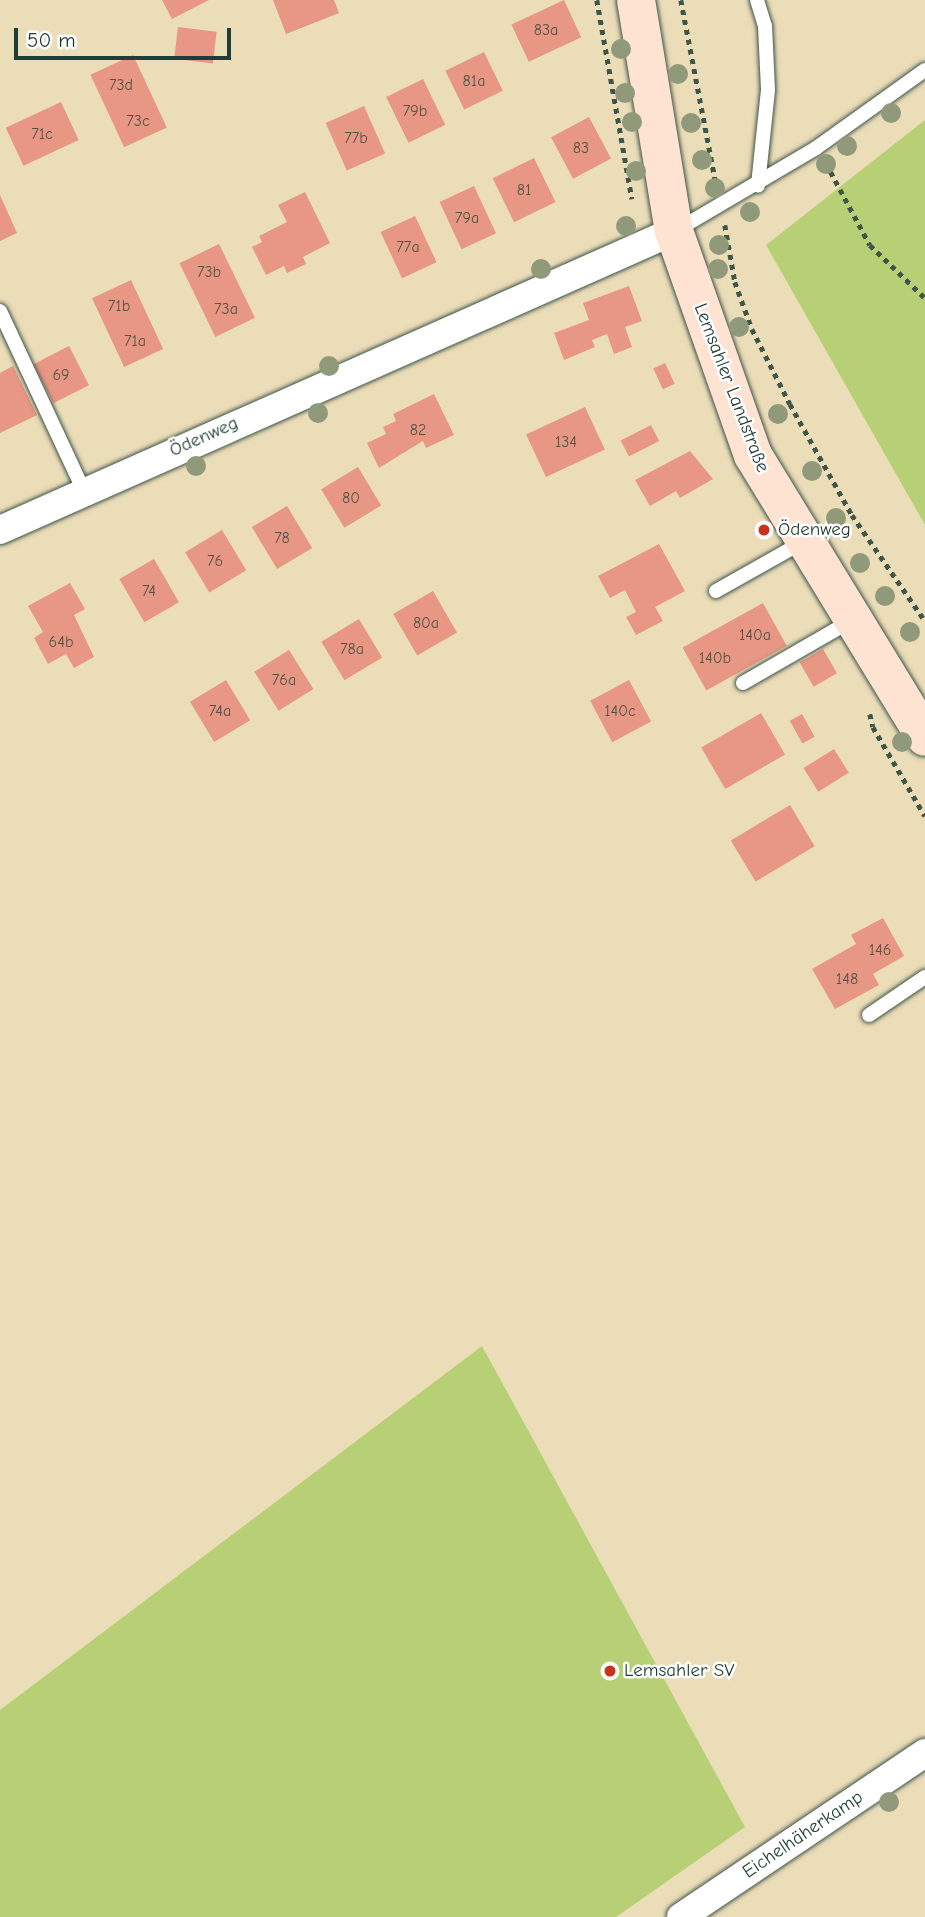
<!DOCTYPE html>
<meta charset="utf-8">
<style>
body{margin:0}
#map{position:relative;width:925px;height:1917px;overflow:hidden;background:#ecddb9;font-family:"Comic Neue",sans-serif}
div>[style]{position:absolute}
.green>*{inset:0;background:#b8d075}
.building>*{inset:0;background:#e99785;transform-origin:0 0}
.path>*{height:4.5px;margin-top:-2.25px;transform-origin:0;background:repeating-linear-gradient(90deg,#3e5548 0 5px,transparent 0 10px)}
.roads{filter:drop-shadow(0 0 2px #3e5548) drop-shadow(0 0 2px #3e5548)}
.service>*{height:14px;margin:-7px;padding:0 7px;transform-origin:7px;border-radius:7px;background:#fff}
.minor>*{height:28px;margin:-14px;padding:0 14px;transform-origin:14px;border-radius:14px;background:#fff}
.secondary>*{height:38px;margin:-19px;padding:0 19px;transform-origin:19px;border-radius:19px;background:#fee3d2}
.trees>*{width:20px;height:20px;margin:-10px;border-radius:50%;background:#909979}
.dots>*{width:19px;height:19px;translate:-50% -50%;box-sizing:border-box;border:4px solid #fff;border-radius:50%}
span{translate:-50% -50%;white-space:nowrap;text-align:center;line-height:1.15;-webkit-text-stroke:5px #fff;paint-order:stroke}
.number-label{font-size:16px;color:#525448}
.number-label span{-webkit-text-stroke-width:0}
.street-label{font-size:19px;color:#1f3d34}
.poi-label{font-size:19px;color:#1f3d34}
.left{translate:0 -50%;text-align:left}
.scale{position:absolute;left:14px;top:28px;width:217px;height:32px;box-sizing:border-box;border:4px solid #1f3d34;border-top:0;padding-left:9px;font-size:21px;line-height:24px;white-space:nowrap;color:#1f3d34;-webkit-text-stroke:5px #fff;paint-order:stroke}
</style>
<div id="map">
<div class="green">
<i style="clip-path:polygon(925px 120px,925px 525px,766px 245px)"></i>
<i style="clip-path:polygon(482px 1346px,745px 1827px,616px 1917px,0 1917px,0 1710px)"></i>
</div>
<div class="building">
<i style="clip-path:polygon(162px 0,209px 0,172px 19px)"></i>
<i style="clip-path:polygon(273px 0,334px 0,339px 13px,286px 34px)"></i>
<i style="left:564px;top:0;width:41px;height:58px;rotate:65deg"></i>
<i style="left:178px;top:27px;width:39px;height:32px;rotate:7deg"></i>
<i style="left:484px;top:52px;width:43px;height:43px;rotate:64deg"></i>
<i style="left:133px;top:55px;width:80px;height:47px;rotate:65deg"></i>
<i style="left:423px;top:79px;width:51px;height:41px;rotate:64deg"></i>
<i style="left:61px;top:102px;width:42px;height:61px;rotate:65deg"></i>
<i style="left:364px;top:106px;width:52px;height:42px;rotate:66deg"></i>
<i style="left:589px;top:117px;width:47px;height:43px;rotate:62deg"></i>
<i style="left:534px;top:158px;width:49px;height:46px;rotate:64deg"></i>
<i style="left:474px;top:186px;width:52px;height:38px;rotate:65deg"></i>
<i style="clip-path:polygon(305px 192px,330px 243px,303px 257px,306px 264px,287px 273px,284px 266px,266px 275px,252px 247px,262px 242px,259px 236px,287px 222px,278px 205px)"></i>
<i style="clip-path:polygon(0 195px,17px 233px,0 241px)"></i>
<i style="left:415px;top:216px;width:51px;height:38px;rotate:65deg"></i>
<i style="left:219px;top:244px;width:82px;height:44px;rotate:64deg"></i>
<i style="left:131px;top:280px;width:76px;height:43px;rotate:65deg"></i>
<i style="clip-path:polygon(629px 286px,642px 321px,625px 327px,632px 347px,614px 354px,607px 334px,592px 340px,595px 347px,564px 360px,554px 333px,589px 320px,583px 303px)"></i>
<i style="left:69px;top:346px;width:44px;height:40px;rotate:63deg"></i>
<i style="left:665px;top:363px;width:23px;height:13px;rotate:65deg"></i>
<i style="clip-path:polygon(13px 366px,37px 415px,0 433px,0 373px)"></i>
<i style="clip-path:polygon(434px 394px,454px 435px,426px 448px,423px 441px,379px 468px,367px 443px,386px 434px,383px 427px,396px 421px,393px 414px)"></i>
<i style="left:585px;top:407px;width:47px;height:65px;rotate:65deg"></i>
<i style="left:651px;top:425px;width:18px;height:34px;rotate:63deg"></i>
<i style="clip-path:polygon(690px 451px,713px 479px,680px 498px,676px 491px,650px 506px,635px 480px)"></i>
<i style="left:358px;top:467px;width:45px;height:43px;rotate:59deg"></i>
<i style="left:287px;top:506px;width:49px;height:41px;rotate:59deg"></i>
<i style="left:222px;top:530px;width:47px;height:43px;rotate:59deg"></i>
<i style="clip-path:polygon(659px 544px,685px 591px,655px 607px,663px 621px,636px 635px,626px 617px,636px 612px,625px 590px,610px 598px,598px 576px)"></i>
<i style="left:154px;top:559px;width:50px;height:40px;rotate:60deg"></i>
<i style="clip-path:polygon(70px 583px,85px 609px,74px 615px,94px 657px,74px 668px,66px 654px,48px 664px,34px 638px,43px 632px,28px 606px)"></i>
<i style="left:433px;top:591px;width:48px;height:46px;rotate:60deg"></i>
<i style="left:763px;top:603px;width:49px;height:92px;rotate:61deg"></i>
<i style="left:359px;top:619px;width:45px;height:44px;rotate:59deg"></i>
<i style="left:823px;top:649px;width:28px;height:27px;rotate:60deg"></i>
<i style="left:289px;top:650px;width:46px;height:41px;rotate:58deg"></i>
<i style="left:226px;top:680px;width:47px;height:42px;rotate:59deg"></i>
<i style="left:629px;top:680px;width:47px;height:44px;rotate:62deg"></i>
<i style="left:761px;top:713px;width:48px;height:69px;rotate:60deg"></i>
<i style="left:802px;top:714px;width:26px;height:14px;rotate:61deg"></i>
<i style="left:834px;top:749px;width:28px;height:36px;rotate:58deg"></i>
<i style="left:790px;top:805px;width:48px;height:69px;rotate:59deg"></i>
<i style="clip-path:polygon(883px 918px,904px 956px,873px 974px,879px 985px,835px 1009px,812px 969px,856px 944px,851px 935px)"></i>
</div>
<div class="path">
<i style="left:597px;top:0;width:202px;rotate:80deg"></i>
<i style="left:681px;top:0;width:186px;rotate:79.2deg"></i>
<i style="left:826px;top:163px;width:93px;rotate:61.8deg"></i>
<i style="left:870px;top:245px;width:76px;rotate:43.9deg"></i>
<i style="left:725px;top:225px;width:58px;rotate:80deg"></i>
<i style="left:735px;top:282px;width:50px;rotate:70.1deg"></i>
<i style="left:752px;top:329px;width:84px;rotate:63.1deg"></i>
<i style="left:790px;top:404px;width:127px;rotate:60.8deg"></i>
<i style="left:852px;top:515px;width:129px;rotate:55.4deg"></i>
<i style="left:870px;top:714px;width:13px;rotate:77deg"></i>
<i style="left:873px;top:727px;width:103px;rotate:59.7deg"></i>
</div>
<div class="roads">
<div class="service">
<i style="left:757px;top:0;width:27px;rotate:73deg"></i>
<i style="left:765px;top:26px;width:64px;rotate:87.3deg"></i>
<i style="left:768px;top:90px;width:96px;rotate:96deg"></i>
<i style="left:677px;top:230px;width:161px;rotate:-30.5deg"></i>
<i style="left:816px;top:148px;width:134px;rotate:-35.6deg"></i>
<i style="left:0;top:311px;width:199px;rotate:65deg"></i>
<i style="left:716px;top:591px;width:100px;rotate:-29.4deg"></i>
<i style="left:743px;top:683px;width:125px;rotate:-29.9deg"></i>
<i style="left:869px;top:1015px;width:68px;rotate:-34.2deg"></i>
</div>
<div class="minor">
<i style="left:0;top:530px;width:737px;rotate:-23.92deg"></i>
<i style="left:681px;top:1917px;width:294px;rotate:-33.9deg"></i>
</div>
<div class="secondary">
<i style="left:636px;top:0;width:234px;rotate:80.7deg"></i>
<i style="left:674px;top:231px;width:238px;rotate:70.6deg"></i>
<i style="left:753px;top:455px;width:330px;rotate:58.6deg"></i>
</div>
</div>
<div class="trees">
<i style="left:621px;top:49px"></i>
<i style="left:678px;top:74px"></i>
<i style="left:625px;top:93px"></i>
<i style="left:891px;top:113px"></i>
<i style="left:632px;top:122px"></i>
<i style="left:691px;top:123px"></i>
<i style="left:847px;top:146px"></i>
<i style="left:702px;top:160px"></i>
<i style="left:826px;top:164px"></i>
<i style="left:636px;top:171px"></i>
<i style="left:715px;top:188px"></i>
<i style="left:750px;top:212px"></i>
<i style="left:626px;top:226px"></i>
<i style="left:719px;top:245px"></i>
<i style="left:541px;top:269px"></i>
<i style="left:718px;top:269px"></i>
<i style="left:739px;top:327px"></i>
<i style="left:329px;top:366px"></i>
<i style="left:318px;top:413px"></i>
<i style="left:778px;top:414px"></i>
<i style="left:196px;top:466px"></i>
<i style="left:812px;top:471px"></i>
<i style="left:836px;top:518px"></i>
<i style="left:860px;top:563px"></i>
<i style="left:885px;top:596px"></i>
<i style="left:910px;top:632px"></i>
<i style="left:902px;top:742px"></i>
<i style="left:889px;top:1802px"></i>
</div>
<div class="dots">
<i style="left:764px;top:530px;background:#c8321e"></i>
<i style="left:610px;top:1671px;background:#c8321e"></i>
</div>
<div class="number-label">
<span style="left:546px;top:30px">83a</span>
<span style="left:474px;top:81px">81a</span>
<span style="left:121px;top:85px">73d</span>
<span style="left:415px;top:111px">79b</span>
<span style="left:138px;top:121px">73c</span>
<span style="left:42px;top:134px">71c</span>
<span style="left:356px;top:138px">77b</span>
<span style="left:581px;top:148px">83</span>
<span style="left:524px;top:190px">81</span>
<span style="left:467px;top:218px">79a</span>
<span style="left:408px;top:247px">77a</span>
<span style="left:209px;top:272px">73b</span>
<span style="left:119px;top:306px">71b</span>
<span style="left:226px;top:309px">73a</span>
<span style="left:135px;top:341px">71a</span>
<span style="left:61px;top:375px">69</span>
<span style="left:418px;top:430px">82</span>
<span style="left:566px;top:442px">134</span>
<span style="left:351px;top:498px">80</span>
<span style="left:282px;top:538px">78</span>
<span style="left:215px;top:561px">76</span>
<span style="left:149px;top:591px">74</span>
<span style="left:426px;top:623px">80a</span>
<span style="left:755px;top:635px">140a</span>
<span style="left:61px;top:642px">64b</span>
<span style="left:352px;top:649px">78a</span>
<span style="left:715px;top:658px">140b</span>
<span style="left:284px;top:680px">76a</span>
<span style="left:220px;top:711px">74a</span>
<span style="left:620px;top:711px">140c</span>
<span style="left:880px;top:950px">146</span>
<span style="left:847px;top:979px">148</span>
</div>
<div class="street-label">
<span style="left:731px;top:388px;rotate:69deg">Lemsahler Landstraße</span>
<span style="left:204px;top:437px;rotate:-24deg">Ödenweg</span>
<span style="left:803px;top:1835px;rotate:-34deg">Eichelhäherkamp</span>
</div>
<div class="poi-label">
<span class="left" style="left:778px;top:530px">Ödenweg</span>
<span class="left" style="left:624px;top:1671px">Lemsahler SV</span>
</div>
<div class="scale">50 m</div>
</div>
